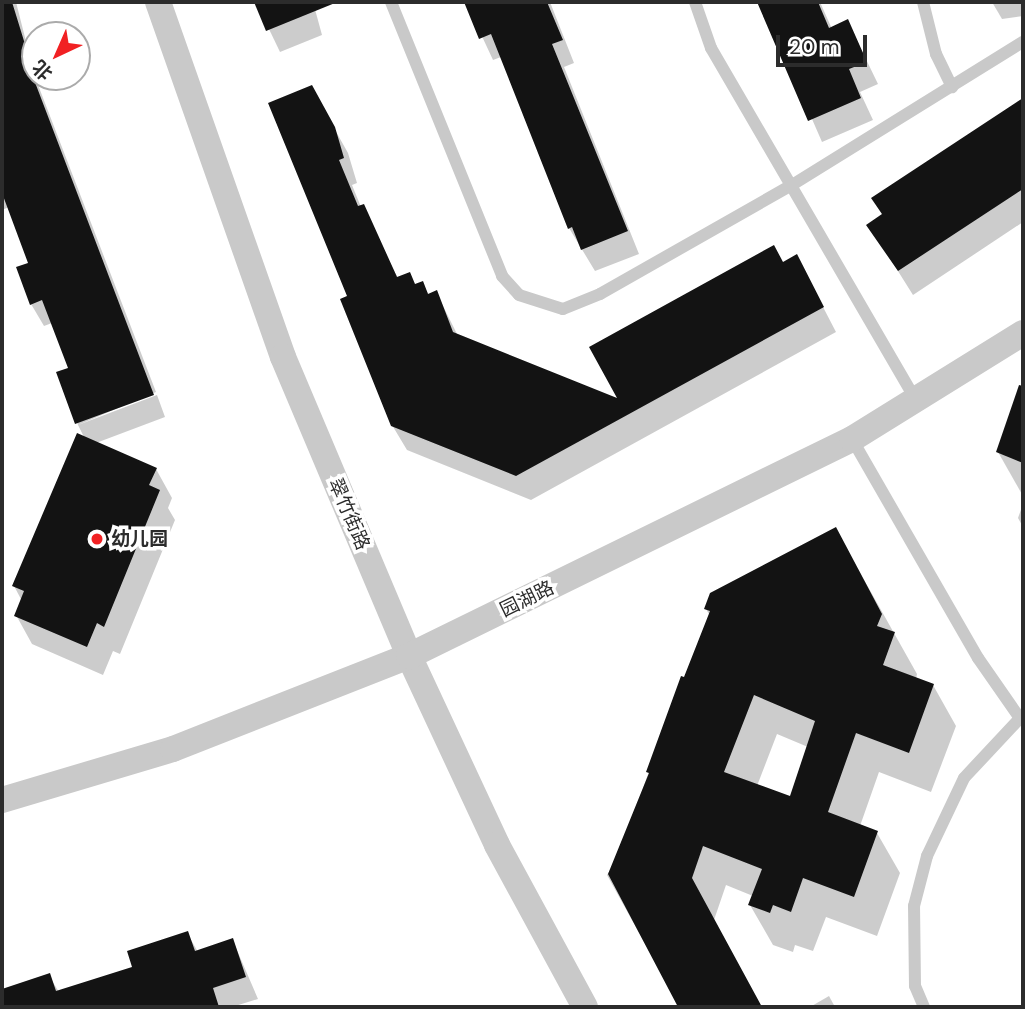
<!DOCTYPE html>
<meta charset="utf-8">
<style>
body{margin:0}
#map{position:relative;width:1025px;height:1009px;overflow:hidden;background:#fff;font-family:"DM Sans","Noto Sans SC",sans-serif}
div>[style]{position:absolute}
.shadow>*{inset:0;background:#0003}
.building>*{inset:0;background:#131313}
.lane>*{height:12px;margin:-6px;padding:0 6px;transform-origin:6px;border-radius:6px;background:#c9c9c9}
.street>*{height:26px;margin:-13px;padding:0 13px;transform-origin:13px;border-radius:13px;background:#c9c9c9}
.dots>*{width:19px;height:19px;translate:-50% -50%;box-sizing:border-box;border:4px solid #fff;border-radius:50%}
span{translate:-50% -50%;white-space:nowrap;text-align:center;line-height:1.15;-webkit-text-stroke:7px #fff;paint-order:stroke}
.street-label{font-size:19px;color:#2c2c2c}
.poi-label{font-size:19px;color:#2c2c2c;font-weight:700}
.left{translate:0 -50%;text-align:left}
.frame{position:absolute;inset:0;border:4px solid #2c2c2c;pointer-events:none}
.north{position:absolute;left:21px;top:21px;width:70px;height:70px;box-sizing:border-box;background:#fff;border:2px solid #ababab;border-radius:50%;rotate:224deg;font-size:19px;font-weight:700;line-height:28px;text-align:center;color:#2c2c2c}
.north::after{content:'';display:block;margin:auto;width:24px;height:32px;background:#f12123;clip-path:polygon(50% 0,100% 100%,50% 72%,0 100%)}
.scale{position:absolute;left:776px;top:35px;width:91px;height:32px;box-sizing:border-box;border:4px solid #2c2c2c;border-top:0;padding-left:9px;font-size:21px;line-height:24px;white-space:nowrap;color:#2c2c2c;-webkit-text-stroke:5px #fff;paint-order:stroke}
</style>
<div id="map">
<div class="shadow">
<i style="clip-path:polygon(2px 2px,16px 2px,35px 77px,156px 392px,78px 425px,58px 373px,70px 369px,52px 323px,44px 326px,31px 304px,30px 264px,9px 207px,2px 210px)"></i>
<i style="clip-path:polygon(256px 2px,313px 2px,322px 35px,280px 52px)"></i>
<i style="clip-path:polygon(466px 2px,550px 2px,574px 63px,564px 67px,639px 254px,595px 271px,569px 228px,501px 57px,493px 60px)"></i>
<i style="clip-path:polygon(761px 2px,820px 2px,832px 29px,848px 22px,878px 84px,860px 92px,873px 120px,822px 142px)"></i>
<i style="clip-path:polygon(992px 2px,1023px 2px,1023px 16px,1002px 19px)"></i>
<i style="clip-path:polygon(1023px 101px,1023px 222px,913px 295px,869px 225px,883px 216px,873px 199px)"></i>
<i style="clip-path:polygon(325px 112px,348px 153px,357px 183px,352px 185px,361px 207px,398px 278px,416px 286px,422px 283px,429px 295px,436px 292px,458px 336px,621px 401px,797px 257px,836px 332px,531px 500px,407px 450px,392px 425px,350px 297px)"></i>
<i style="clip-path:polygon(157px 395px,165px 417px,96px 443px,156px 469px,172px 498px,168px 508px,175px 520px,120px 654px,113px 651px,103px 675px,32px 644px,16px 615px,22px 601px,14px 586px,85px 439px,78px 425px)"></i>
<i style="clip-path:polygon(1019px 414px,1023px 415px,1023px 496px,998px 452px)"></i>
<i style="clip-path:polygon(1023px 504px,1023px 527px,1018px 518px)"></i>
<i style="clip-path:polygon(evenodd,858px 569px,917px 674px,916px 679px,933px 685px,956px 726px,931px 792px,879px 772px,860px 826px,877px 833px,900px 873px,877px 936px,826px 917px,813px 951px,795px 945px,793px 952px,773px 945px,750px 905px,753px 896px,726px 885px,714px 920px,761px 1007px,680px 1007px,607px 875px,619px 856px,682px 678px,685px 679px,710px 616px,706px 609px,858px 569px,777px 734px,808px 747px,791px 799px,757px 786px,777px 734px)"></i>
<i style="clip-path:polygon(187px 933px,198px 952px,233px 941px,258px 999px,232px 1007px,2px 1007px,2px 991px,49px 976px,59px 992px,134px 968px)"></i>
<i style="clip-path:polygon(829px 996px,835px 1007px,810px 1007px)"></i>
</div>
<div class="building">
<i style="clip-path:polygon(2px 2px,12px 2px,28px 54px,25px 56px,154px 395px,75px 424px,56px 372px,68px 368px,42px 300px,30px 305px,16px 267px,28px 263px,2px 193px)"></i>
<i style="clip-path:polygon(254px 2px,335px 2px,335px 3px,266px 31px)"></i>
<i style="clip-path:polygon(464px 2px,547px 2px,563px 40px,552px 44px,628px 231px,581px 250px,572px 227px,568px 229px,491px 34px,479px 39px)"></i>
<i style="clip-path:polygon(757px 2px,818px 2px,829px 28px,848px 19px,867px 62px,849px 69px,861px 98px,808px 121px)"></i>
<i style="clip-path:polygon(312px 85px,335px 127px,344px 158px,339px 160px,358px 206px,364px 204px,397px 277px,410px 272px,415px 284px,423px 281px,428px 294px,437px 290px,453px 332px,617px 398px,589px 347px,774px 245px,783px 262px,797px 254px,824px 307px,516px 476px,391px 426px,340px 299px,347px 296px,268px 103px)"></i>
<i style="clip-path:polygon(1023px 98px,1023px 189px,898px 271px,866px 225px,882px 214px,871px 198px)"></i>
<i style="clip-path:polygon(1019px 385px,1023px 386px,1023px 463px,996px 452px)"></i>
<i style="clip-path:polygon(77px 433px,157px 468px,149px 485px,160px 490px,104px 627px,97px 623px,87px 647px,14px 616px,24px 591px,12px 586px)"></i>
<i style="clip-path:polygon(evenodd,836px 527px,882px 614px,877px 626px,895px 632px,883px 665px,934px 684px,909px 753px,856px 733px,828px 812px,878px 831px,854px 897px,803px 878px,791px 912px,773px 905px,770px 913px,748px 905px,762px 869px,703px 846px,692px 878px,762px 1007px,678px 1007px,608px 874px,649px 773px,646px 772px,681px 676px,684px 677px,710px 611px,704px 609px,710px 593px,836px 527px,754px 695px,815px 721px,790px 796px,724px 772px,754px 695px)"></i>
<i style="clip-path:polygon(188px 931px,195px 951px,233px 938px,246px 977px,213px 988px,219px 1007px,2px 1007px,2px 989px,50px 973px,56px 991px,132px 967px,127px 951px)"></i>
</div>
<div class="lane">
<i style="left:391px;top:2px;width:296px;rotate:67.9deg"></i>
<i style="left:502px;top:276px;width:25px;rotate:48deg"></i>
<i style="left:519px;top:295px;width:46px;rotate:17.7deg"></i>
<i style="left:563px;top:309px;width:40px;rotate:-22deg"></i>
<i style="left:600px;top:294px;width:221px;rotate:-29.6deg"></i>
<i style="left:792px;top:185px;width:272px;rotate:-31.8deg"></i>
<i style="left:695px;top:2px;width:49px;rotate:70.8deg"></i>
<i style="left:711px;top:48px;width:406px;rotate:59.8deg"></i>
<i style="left:923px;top:2px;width:54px;rotate:76deg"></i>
<i style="left:936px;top:54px;width:37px;rotate:64deg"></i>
<i style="left:852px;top:439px;width:253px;rotate:60.1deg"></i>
<i style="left:978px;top:658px;width:72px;rotate:55.2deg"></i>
<i style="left:924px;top:1007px;width:23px;rotate:-113deg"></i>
<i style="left:915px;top:986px;width:80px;rotate:-90.7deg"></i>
<i style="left:914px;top:906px;width:52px;rotate:-75.4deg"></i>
<i style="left:927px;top:856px;width:86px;rotate:-64.6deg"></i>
<i style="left:964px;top:778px;width:86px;rotate:-46.9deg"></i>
</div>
<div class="street">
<i style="left:158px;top:2px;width:376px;rotate:70.6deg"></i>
<i style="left:283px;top:357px;width:324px;rotate:67.1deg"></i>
<i style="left:409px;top:656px;width:208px;rotate:65deg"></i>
<i style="left:497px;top:845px;width:184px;rotate:61.5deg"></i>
<i style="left:2px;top:800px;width:178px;rotate:-16.6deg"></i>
<i style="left:173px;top:749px;width:254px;rotate:-21.5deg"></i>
<i style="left:409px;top:656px;width:493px;rotate:-26.1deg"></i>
<i style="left:852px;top:439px;width:201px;rotate:-31.8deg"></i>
</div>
<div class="dots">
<i style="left:97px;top:539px;background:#f12123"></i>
</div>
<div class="street-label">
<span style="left:349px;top:514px;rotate:67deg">翠竹街路</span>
<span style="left:527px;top:599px;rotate:-26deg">园湖路</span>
</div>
<div class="poi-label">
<span class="left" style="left:111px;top:539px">幼儿园</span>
</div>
<div class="frame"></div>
<div class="north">北</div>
<div class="scale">20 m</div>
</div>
